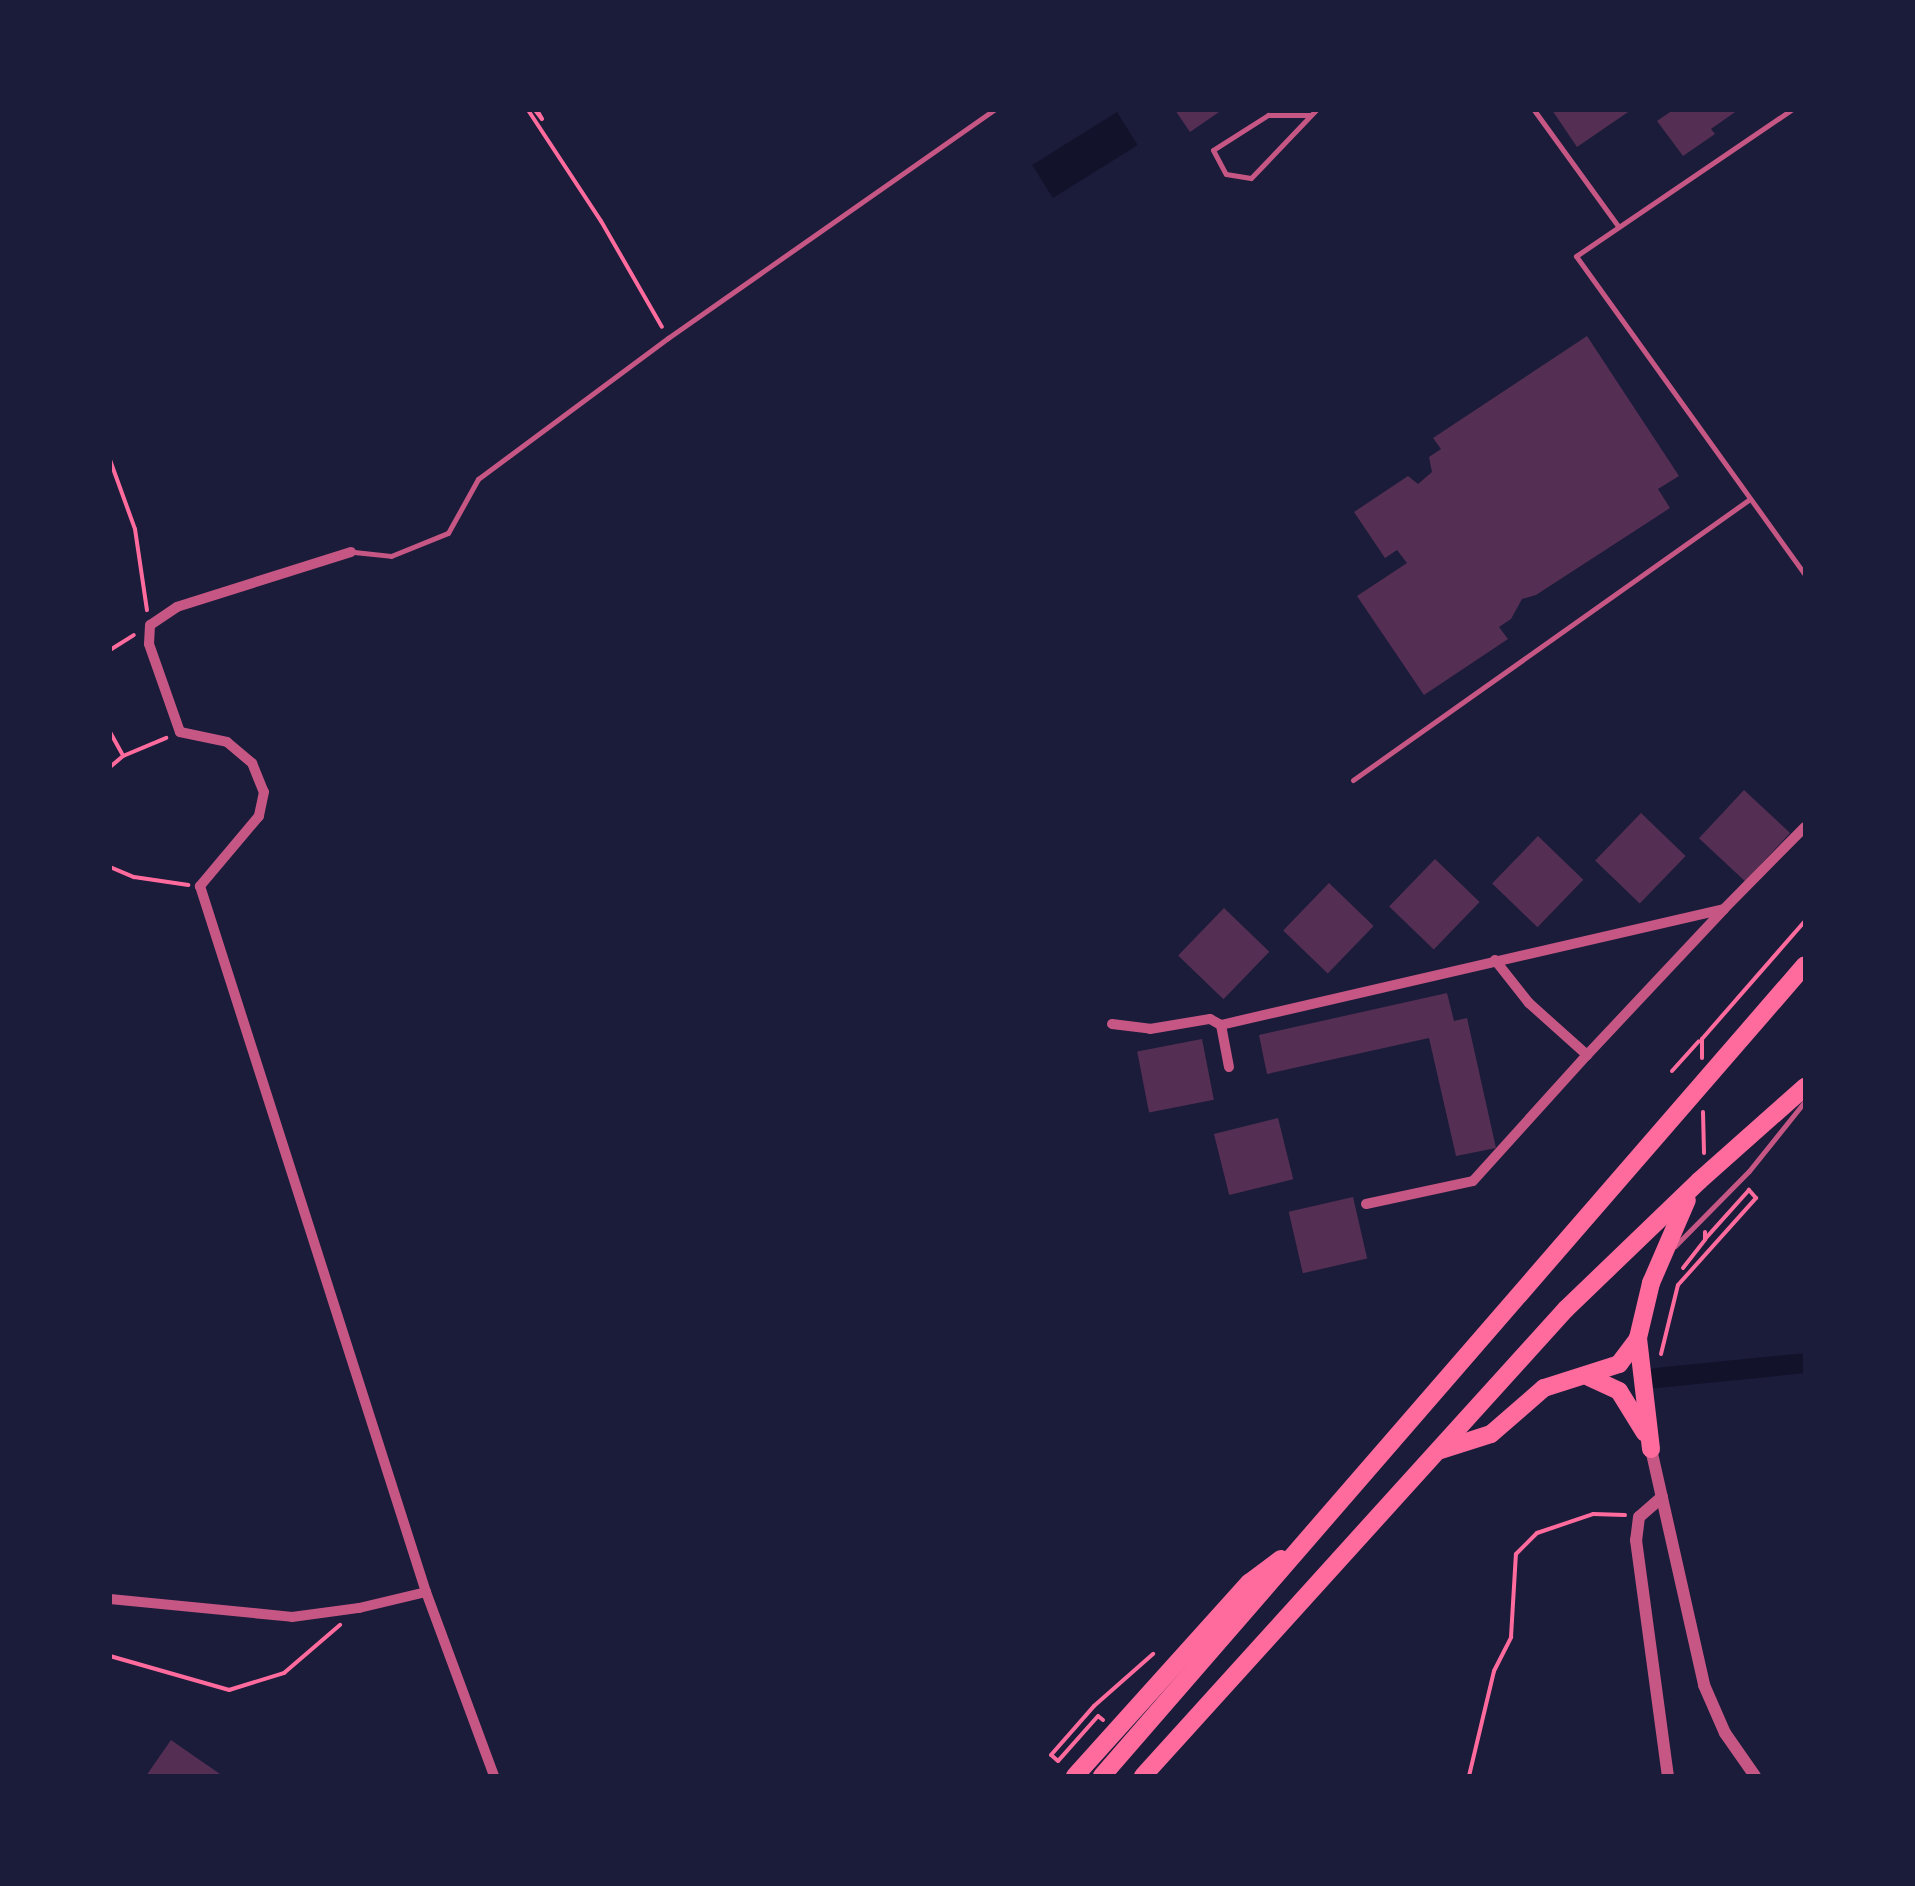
<!DOCTYPE html>
<style>
body{margin:0}
#map{position:relative;width:1915px;height:1886px;overflow:hidden;background:#1b1b3a;font-family:Signika,sans-serif}
div>[style]{position:absolute}
.water>*{inset:0;background:#12122b;transform-origin:0 0}
.canal>*{height:20px;margin:-10px;padding:0 10px;transform-origin:10px;border-radius:10px;background:#12122b}
.building>*{inset:0;background:#542f53;transform-origin:0 0}
.path>*{height:4px;margin:-2px;padding:0 2px;transform-origin:2px;border-radius:2px;background:#ff6b9d}
.service>*{height:5px;margin:-2.5px;padding:0 2.5px;transform-origin:2.5px;border-radius:2.5px;background:#c65784}
.minor>*{height:10px;margin:-5px;padding:0 5px;transform-origin:5px;border-radius:5px;background:#c65784}
.tertiary>*{height:12px;margin:-6px;padding:0 6px;transform-origin:6px;border-radius:6px;background:#c65784}
.trunk>*{height:18px;margin:-9px;padding:0 9px;transform-origin:9px;border-radius:9px;background:#ff6b9d}
span{translate:-50% -50%;white-space:nowrap;text-align:center;line-height:1.15;-webkit-text-stroke:10px #1b1b3a;paint-order:stroke}
.frame{position:absolute;inset:0;border:112px solid #1b1b3a;pointer-events:none}
</style>
<div id="map">
<div class="water">
<i style="left:1117px;top:112px;width:39px;height:100px;rotate:58deg"></i>
</div>
<div class="canal">
<i style="left:1656px;top:1378px;width:150px;rotate:-5.7deg"></i>
</div>
<div class="building">
<i style="clip-path:polygon(1175px 110px,1222px 110px,1190px 132px)"></i>
<i style="clip-path:polygon(1552px 110px,1631px 110px,1577px 147px)"></i>
<i style="clip-path:polygon(1673px 110px,1738px 110px,1711px 129px,1715px 134px,1683px 156px,1657px 121px)"></i>
<i style="clip-path:polygon(1587px 336px,1679px 476px,1658px 489px,1670px 508px,1536px 595px,1522px 599px,1511px 619px,1499px 627px,1508px 639px,1424px 695px,1357px 596px,1407px 563px,1397px 550px,1385px 558px,1354px 512px,1408px 476px,1418px 484px,1432px 472px,1429px 457px,1441px 449px,1433px 438px)"></i>
<i style="left:1744px;top:790px;width:63px;height:66px;rotate:43deg"></i>
<i style="left:1641px;top:813px;width:62px;height:66px;rotate:44deg"></i>
<i style="left:1538px;top:836px;width:63px;height:66px;rotate:44deg"></i>
<i style="left:1435px;top:859px;width:62px;height:66px;rotate:44deg"></i>
<i style="left:1329px;top:883px;width:62px;height:66px;rotate:44deg"></i>
<i style="left:1224px;top:908px;width:63px;height:66px;rotate:44deg"></i>
<i style="clip-path:polygon(1447px 993px,1454px 1021px,1467px 1018px,1496px 1148px,1456px 1156px,1429px 1038px,1267px 1074px,1259px 1035px)"></i>
<i style="left:1202px;top:1039px;width:62px;height:66px;rotate:79deg"></i>
<i style="left:1278px;top:1118px;width:63px;height:66px;rotate:76deg"></i>
<i style="left:1353px;top:1197px;width:63px;height:66px;rotate:77deg"></i>
<i style="clip-path:polygon(171px 1740px,204px 1763px,223px 1776px,146px 1776px)"></i>
</div>
<div class="path">
<i style="left:528px;top:110px;width:133px;rotate:56.7deg"></i>
<i style="left:601px;top:221px;width:122px;rotate:60.1deg"></i>
<i style="left:535px;top:110px;width:11px;rotate:52deg"></i>
<i style="left:542px;top:119px;width:10px;rotate:-119deg"></i>
<i style="left:110px;top:460px;width:73px;rotate:70.1deg"></i>
<i style="left:135px;top:529px;width:82px;rotate:81.6deg"></i>
<i style="left:110px;top:650px;width:28px;rotate:-32deg"></i>
<i style="left:110px;top:732px;width:25px;rotate:61deg"></i>
<i style="left:110px;top:767px;width:17px;rotate:-40deg"></i>
<i style="left:123px;top:756px;width:47px;rotate:-22.7deg"></i>
<i style="left:110px;top:867px;width:26px;rotate:23deg"></i>
<i style="left:134px;top:877px;width:55px;rotate:8.4deg"></i>
<i style="left:1702px;top:1058px;width:19px;rotate:-90deg"></i>
<i style="left:1702px;top:1039px;width:157px;rotate:-48.9deg"></i>
<i style="left:1672px;top:1071px;width:40px;rotate:-48deg"></i>
<i style="left:1703px;top:1112px;width:41px;rotate:88.6deg"></i>
<i style="left:1683px;top:1268px;width:36px;rotate:-52deg"></i>
<i style="left:1661px;top:1354px;width:71px;rotate:-76.2deg"></i>
<i style="left:1678px;top:1285px;width:117px;rotate:-48.1deg"></i>
<i style="left:1756px;top:1198px;width:11px;rotate:-131deg"></i>
<i style="left:1749px;top:1190px;width:66px;rotate:131.9deg"></i>
<i style="left:1705px;top:1239px;width:7px;rotate:-90deg"></i>
<i style="left:110px;top:1656px;width:124px;rotate:15.9deg"></i>
<i style="left:229px;top:1690px;width:58px;rotate:-17.2deg"></i>
<i style="left:284px;top:1673px;width:74px;rotate:-40.6deg"></i>
<i style="left:1103px;top:1720px;width:6px;rotate:-141deg"></i>
<i style="left:1098px;top:1716px;width:60px;rotate:131.6deg"></i>
<i style="left:1058px;top:1761px;width:9px;rotate:-139deg"></i>
<i style="left:1051px;top:1755px;width:65px;rotate:-48.7deg"></i>
<i style="left:1094px;top:1706px;width:79px;rotate:-41.4deg"></i>
<i style="left:1469px;top:1776px;width:108px;rotate:-76.6deg"></i>
<i style="left:1494px;top:1671px;width:38px;rotate:-63deg"></i>
<i style="left:1511px;top:1637px;width:83px;rotate:-86.6deg"></i>
<i style="left:1516px;top:1554px;width:30px;rotate:-45deg"></i>
<i style="left:1537px;top:1533px;width:59px;rotate:-18.7deg"></i>
<i style="left:1593px;top:1514px;width:32px;rotate:2deg"></i>
</div>
<div class="service">
<i style="left:1534px;top:110px;width:143px;rotate:54.1deg"></i>
<i style="left:1791px;top:110px;width:260px;rotate:145.8deg"></i>
<i style="left:1576px;top:256px;width:393px;rotate:54.3deg"></i>
<i style="left:1309px;top:115px;width:41px;rotate:180deg"></i>
<i style="left:1268px;top:115px;width:65px;rotate:147.5deg"></i>
<i style="left:1213px;top:150px;width:27px;rotate:62deg"></i>
<i style="left:1226px;top:174px;width:25px;rotate:9deg"></i>
<i style="left:1251px;top:178px;width:94px;rotate:-46.3deg"></i>
<i style="left:354px;top:552px;width:37px;rotate:6deg"></i>
<i style="left:391px;top:556px;width:61px;rotate:-22deg"></i>
<i style="left:448px;top:533px;width:62px;rotate:-60.9deg"></i>
<i style="left:478px;top:479px;width:237px;rotate:-36.6deg"></i>
<i style="left:668px;top:338px;width:398px;rotate:-35deg"></i>
<i style="left:1353px;top:780px;width:486px;rotate:-35.3deg"></i>
<i style="left:1675px;top:1246px;width:105px;rotate:-45.4deg"></i>
<i style="left:1749px;top:1171px;width:90px;rotate:-51.3deg"></i>
</div>
<div class="minor">
<i style="left:351px;top:552px;width:182px;rotate:162.5deg"></i>
<i style="left:177px;top:607px;width:32px;rotate:146deg"></i>
<i style="left:150px;top:625px;width:19px;rotate:93deg"></i>
<i style="left:149px;top:644px;width:93px;rotate:70.6deg"></i>
<i style="left:180px;top:732px;width:48px;rotate:12deg"></i>
<i style="left:227px;top:742px;width:33px;rotate:40deg"></i>
<i style="left:252px;top:763px;width:31px;rotate:68deg"></i>
<i style="left:264px;top:792px;width:25px;rotate:102deg"></i>
<i style="left:259px;top:816px;width:92px;rotate:130.1deg"></i>
<i style="left:200px;top:886px;width:741px;rotate:72.25deg"></i>
<i style="left:426px;top:1592px;width:196px;rotate:69.7deg"></i>
<i style="left:1495px;top:960px;width:55px;rotate:51.7deg"></i>
<i style="left:1529px;top:1003px;width:78px;rotate:41.9deg"></i>
<i style="left:1587px;top:1055px;width:200px;rotate:-46.8deg"></i>
<i style="left:1112px;top:1024px;width:38px;rotate:7deg"></i>
<i style="left:1150px;top:1029px;width:61px;rotate:-9.5deg"></i>
<i style="left:1210px;top:1019px;width:13px;rotate:29deg"></i>
<i style="left:1229px;top:1067px;width:43px;rotate:-100.8deg"></i>
<i style="left:1221px;top:1025px;width:516px;rotate:-12.99deg"></i>
<i style="left:1724px;top:909px;width:115px;rotate:-45.4deg"></i>
<i style="left:1366px;top:1204px;width:109px;rotate:-12.1deg"></i>
<i style="left:1473px;top:1181px;width:170px;rotate:-47.9deg"></i>
<i style="left:110px;top:1599px;width:183px;rotate:5.6deg"></i>
<i style="left:292px;top:1617px;width:68px;rotate:-7.7deg"></i>
<i style="left:359px;top:1608px;width:69px;rotate:-13.4deg"></i>
</div>
<div class="tertiary">
<i style="left:1651px;top:1449px;width:242px;rotate:77.3deg"></i>
<i style="left:1704px;top:1685px;width:52px;rotate:66.4deg"></i>
<i style="left:1725px;top:1733px;width:52px;rotate:55.1deg"></i>
<i style="left:1662px;top:1497px;width:30px;rotate:139deg"></i>
<i style="left:1639px;top:1517px;width:23px;rotate:97deg"></i>
<i style="left:1636px;top:1540px;width:238px;rotate:82.3deg"></i>
</div>
<div class="trunk">
<i style="left:1589px;top:1377px;width:33px;rotate:25deg"></i>
<i style="left:1619px;top:1391px;width:49px;rotate:58.2deg"></i>
<i style="left:1651px;top:1449px;width:112px;rotate:-96.7deg"></i>
<i style="left:1638px;top:1338px;width:57px;rotate:-76.7deg"></i>
<i style="left:1651px;top:1283px;width:90px;rotate:-66.6deg"></i>
<i style="left:1441px;top:1450px;width:52px;rotate:-17.7deg"></i>
<i style="left:1491px;top:1434px;width:70px;rotate:-41deg"></i>
<i style="left:1544px;top:1388px;width:79px;rotate:-17.7deg"></i>
<i style="left:1619px;top:1364px;width:31px;rotate:-53deg"></i>
<i style="left:1075px;top:1776px;width:260px;rotate:-48deg"></i>
<i style="left:1249px;top:1583px;width:40px;rotate:-37deg"></i>
<i style="left:1102px;top:1776px;width:1073px;rotate:-49.08deg"></i>
<i style="left:1143px;top:1776px;width:630px;rotate:-47.83deg"></i>
<i style="left:1566px;top:1309px;width:185px;rotate:-43.9deg"></i>
<i style="left:1699px;top:1181px;width:142px;rotate:-41.6deg"></i>
</div>
<div class="frame"></div>
</div>
